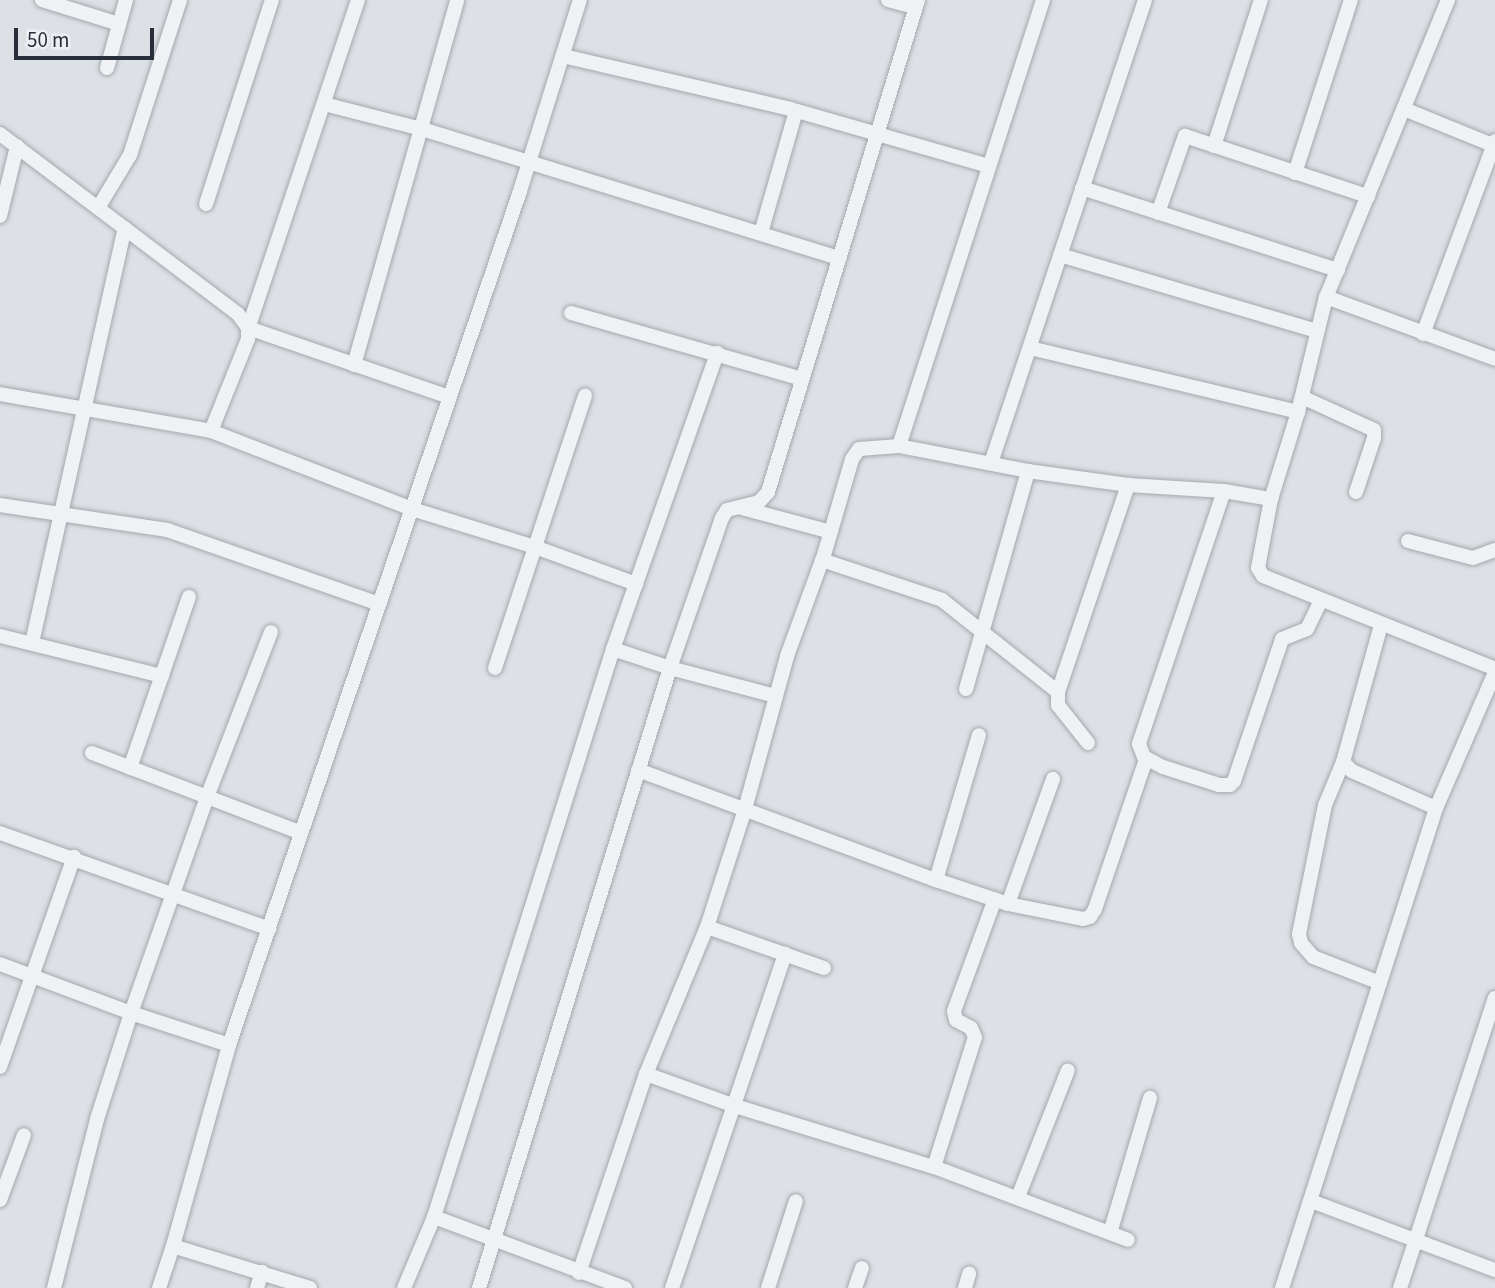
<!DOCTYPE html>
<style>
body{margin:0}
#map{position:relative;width:1495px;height:1288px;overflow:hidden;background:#dde1e5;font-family:"Source Sans 3",sans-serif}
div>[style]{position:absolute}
.roads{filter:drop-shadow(0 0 2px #a3a8ae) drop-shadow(0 0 2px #a3a8ae)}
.minor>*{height:14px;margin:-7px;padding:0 7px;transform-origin:7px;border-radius:7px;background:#eff1f4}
span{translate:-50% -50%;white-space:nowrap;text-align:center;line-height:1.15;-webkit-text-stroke:6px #eceff3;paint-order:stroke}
.scale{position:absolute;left:14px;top:28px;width:140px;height:32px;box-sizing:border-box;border:4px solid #282f3a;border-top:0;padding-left:9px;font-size:21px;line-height:24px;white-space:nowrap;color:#282f3a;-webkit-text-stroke:5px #eceff3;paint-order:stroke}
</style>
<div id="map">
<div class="roads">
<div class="minor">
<i style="left:42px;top:0;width:81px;rotate:17.3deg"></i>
<i style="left:358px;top:0;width:346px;rotate:108.5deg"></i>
<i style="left:248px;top:328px;width:213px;rotate:18.9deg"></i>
<i style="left:888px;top:0;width:28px;rotate:15deg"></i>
<i style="left:1448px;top:0;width:321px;rotate:112.3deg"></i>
<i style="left:1326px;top:297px;width:118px;rotate:103.7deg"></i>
<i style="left:1298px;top:412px;width:91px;rotate:107.2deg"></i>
<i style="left:1271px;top:499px;width:70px;rotate:100.7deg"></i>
<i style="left:1258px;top:568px;width:9px;rotate:58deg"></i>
<i style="left:1263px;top:576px;width:250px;rotate:21.8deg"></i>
<i style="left:563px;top:56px;width:233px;rotate:13.1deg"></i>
<i style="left:790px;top:109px;width:207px;rotate:16deg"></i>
<i style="left:107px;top:68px;width:71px;rotate:-74.4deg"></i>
<i style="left:324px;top:104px;width:101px;rotate:14.3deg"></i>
<i style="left:422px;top:129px;width:437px;rotate:17.2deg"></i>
<i style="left:1404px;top:109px;width:98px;rotate:22.1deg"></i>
<i style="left:0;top:134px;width:298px;rotate:37.1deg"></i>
<i style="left:238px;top:314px;width:17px;rotate:54deg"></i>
<i style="left:248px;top:328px;width:11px;rotate:90deg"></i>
<i style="left:248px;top:339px;width:99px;rotate:111.9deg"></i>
<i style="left:1214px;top:146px;width:153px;rotate:-72.2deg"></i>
<i style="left:1295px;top:173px;width:182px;rotate:-72.1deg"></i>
<i style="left:1082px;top:188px;width:269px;rotate:17.8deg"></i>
<i style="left:206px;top:204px;width:214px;rotate:-72.1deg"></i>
<i style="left:98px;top:208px;width:62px;rotate:-58.9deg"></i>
<i style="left:130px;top:155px;width:163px;rotate:-72.1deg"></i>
<i style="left:1158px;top:213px;width:82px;rotate:-70.7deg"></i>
<i style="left:1185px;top:136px;width:193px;rotate:18.2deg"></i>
<i style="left:0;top:216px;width:72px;rotate:-76.3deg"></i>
<i style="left:761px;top:233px;width:127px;rotate:-74deg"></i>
<i style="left:1060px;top:255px;width:267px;rotate:16.5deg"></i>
<i style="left:1326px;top:297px;width:180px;rotate:20.1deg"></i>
<i style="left:571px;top:313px;width:240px;rotate:15.9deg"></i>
<i style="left:1423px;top:334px;width:206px;rotate:-69.5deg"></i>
<i style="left:1030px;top:348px;width:276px;rotate:13.4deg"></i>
<i style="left:354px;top:365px;width:379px;rotate:-74.2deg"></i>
<i style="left:0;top:394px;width:214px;rotate:9.9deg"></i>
<i style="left:211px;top:431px;width:216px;rotate:21.2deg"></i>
<i style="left:412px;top:509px;width:129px;rotate:17.2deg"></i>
<i style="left:535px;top:547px;width:108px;rotate:20.1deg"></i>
<i style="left:1302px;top:397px;width:79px;rotate:24.6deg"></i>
<i style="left:1374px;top:430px;width:8px;rotate:90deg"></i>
<i style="left:1374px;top:438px;width:57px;rotate:108.4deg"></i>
<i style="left:899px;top:446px;width:469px;rotate:-72.1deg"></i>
<i style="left:991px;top:463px;width:488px;rotate:-71.6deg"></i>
<i style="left:1224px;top:491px;width:267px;rotate:108.6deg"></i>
<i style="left:1139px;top:744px;width:14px;rotate:69deg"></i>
<i style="left:1144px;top:757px;width:21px;rotate:28deg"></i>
<i style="left:1163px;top:767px;width:59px;rotate:17.8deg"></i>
<i style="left:1219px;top:785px;width:11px"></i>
<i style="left:1230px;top:785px;width:6px;rotate:-45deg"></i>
<i style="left:1234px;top:781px;width:150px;rotate:-71.3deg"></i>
<i style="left:1282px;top:639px;width:27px;rotate:-22deg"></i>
<i style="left:1307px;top:629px;width:32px;rotate:-64deg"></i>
<i style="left:0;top:505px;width:169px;rotate:8.5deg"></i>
<i style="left:167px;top:530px;width:225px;rotate:19.2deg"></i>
<i style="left:742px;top:508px;width:92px;rotate:15.1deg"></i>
<i style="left:1408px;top:541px;width:67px;rotate:14.7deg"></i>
<i style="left:1473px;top:558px;width:23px;rotate:-20deg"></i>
<i style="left:822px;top:560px;width:126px;rotate:18.4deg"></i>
<i style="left:942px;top:600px;width:148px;rotate:38.4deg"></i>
<i style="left:1381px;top:625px;width:142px;rotate:105.5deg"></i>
<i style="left:1343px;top:762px;width:13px;rotate:45deg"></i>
<i style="left:1352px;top:771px;width:92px;rotate:23.8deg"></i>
<i style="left:0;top:636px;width:167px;rotate:13.9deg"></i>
<i style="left:32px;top:643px;width:425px;rotate:-77.4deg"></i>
<i style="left:613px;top:649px;width:60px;rotate:18.4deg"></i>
<i style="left:670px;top:668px;width:109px;rotate:14.9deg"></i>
<i style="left:495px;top:668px;width:287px;rotate:-71.7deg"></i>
<i style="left:966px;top:689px;width:227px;rotate:-74.1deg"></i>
<i style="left:1088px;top:743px;width:48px;rotate:-128.3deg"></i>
<i style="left:1058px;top:705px;width:13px;rotate:-90deg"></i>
<i style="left:1058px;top:692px;width:219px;rotate:-71.3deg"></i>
<i style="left:92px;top:753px;width:224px;rotate:20.9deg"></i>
<i style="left:1343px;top:762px;width:47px;rotate:112.7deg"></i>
<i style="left:1325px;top:805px;width:132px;rotate:101.4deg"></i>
<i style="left:1299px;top:934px;width:9px;rotate:77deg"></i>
<i style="left:1301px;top:943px;width:18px;rotate:49deg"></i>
<i style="left:1313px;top:957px;width:72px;rotate:21.2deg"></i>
<i style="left:130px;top:768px;width:181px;rotate:-71deg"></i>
<i style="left:638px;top:770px;width:318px;rotate:20.3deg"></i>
<i style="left:936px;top:880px;width:76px;rotate:18.4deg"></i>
<i style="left:1008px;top:904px;width:76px;rotate:11.3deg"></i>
<i style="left:1083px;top:919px;width:7px;rotate:-16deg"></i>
<i style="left:1090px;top:917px;width:9px;rotate:-58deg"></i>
<i style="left:1095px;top:909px;width:158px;rotate:-71.2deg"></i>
<i style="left:0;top:833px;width:286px;rotate:19.6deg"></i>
<i style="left:936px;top:880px;width:151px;rotate:-73.5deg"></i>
<i style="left:1008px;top:904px;width:133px;rotate:-70.2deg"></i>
<i style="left:707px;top:927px;width:124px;rotate:19.3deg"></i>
<i style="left:0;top:964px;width:140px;rotate:20.5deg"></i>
<i style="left:131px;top:1013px;width:103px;rotate:18.1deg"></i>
<i style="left:0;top:1067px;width:223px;rotate:-70.6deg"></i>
<i style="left:646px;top:1074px;width:91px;rotate:19.8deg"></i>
<i style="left:732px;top:1105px;width:211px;rotate:17.1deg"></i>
<i style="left:934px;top:1167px;width:207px;rotate:20.6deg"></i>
<i style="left:934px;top:1167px;width:136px;rotate:-72.5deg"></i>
<i style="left:975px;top:1037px;width:10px;rotate:-114deg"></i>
<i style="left:971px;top:1028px;width:17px;rotate:-152deg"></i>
<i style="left:956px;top:1020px;width:9px;rotate:-103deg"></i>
<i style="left:954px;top:1011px;width:119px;rotate:-69.9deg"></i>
<i style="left:1018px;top:1197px;width:136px;rotate:-68.5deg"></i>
<i style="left:0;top:1200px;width:69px;rotate:-69.7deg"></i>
<i style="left:1311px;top:1201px;width:197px;rotate:20.6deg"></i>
<i style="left:1110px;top:1233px;width:141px;rotate:-73.5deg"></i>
<i style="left:579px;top:1273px;width:210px;rotate:-71.4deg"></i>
<i style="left:646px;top:1074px;width:159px;rotate:-67.5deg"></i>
<i style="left:707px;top:927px;width:124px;rotate:-72.1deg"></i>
<i style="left:745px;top:809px;width:159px;rotate:-74.6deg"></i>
<i style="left:787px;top:656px;width:108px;rotate:-69.9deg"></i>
<i style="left:824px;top:555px;width:100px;rotate:-73.7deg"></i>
<i style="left:852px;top:459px;width:12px;rotate:-55deg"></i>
<i style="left:859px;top:449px;width:40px;rotate:-4.3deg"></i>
<i style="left:899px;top:446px;width:131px;rotate:11deg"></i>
<i style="left:1028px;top:471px;width:101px;rotate:8deg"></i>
<i style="left:1128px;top:485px;width:96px;rotate:3.6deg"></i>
<i style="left:1224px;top:491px;width:48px;rotate:9.7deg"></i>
<i style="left:54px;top:1288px;width:174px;rotate:-75.7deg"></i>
<i style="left:97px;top:1119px;width:111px;rotate:-72.2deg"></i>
<i style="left:131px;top:1013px;width:229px;rotate:-70.6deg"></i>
<i style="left:207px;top:797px;width:177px;rotate:-68.8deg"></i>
<i style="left:159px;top:1288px;width:44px;rotate:-71.6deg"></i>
<i style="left:257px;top:1288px;width:17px;rotate:-73deg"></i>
<i style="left:310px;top:1288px;width:143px;rotate:-163deg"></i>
<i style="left:173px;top:1246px;width:209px;rotate:-74.4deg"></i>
<i style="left:229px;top:1045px;width:902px;rotate:-71.18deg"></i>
<i style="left:520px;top:191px;width:200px;rotate:-72.6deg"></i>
<i style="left:404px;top:1288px;width:77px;rotate:-67.1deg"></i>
<i style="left:479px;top:1288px;width:649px;rotate:-72.88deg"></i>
<i style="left:670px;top:668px;width:159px;rotate:-70.9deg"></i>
<i style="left:722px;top:518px;width:9px;rotate:-58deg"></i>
<i style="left:727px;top:510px;width:33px;rotate:-14deg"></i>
<i style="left:759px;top:502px;width:13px;rotate:-48deg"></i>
<i style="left:768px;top:492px;width:514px;rotate:-73.04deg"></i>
<i style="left:625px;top:1288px;width:204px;rotate:-159.6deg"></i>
<i style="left:434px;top:1217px;width:596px;rotate:-72.51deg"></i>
<i style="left:613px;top:649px;width:314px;rotate:-70.6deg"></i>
<i style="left:672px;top:1288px;width:353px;rotate:-71.3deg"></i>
<i style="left:768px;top:1288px;width:91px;rotate:-72.2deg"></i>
<i style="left:855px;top:1288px;width:21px;rotate:-71deg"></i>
<i style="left:965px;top:1288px;width:15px;rotate:-74deg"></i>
<i style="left:1282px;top:1288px;width:504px;rotate:-72.21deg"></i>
<i style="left:1436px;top:808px;width:148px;rotate:-66.5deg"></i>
<i style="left:1400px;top:1288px;width:305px;rotate:-71.9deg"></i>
</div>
</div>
<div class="scale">50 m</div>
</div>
